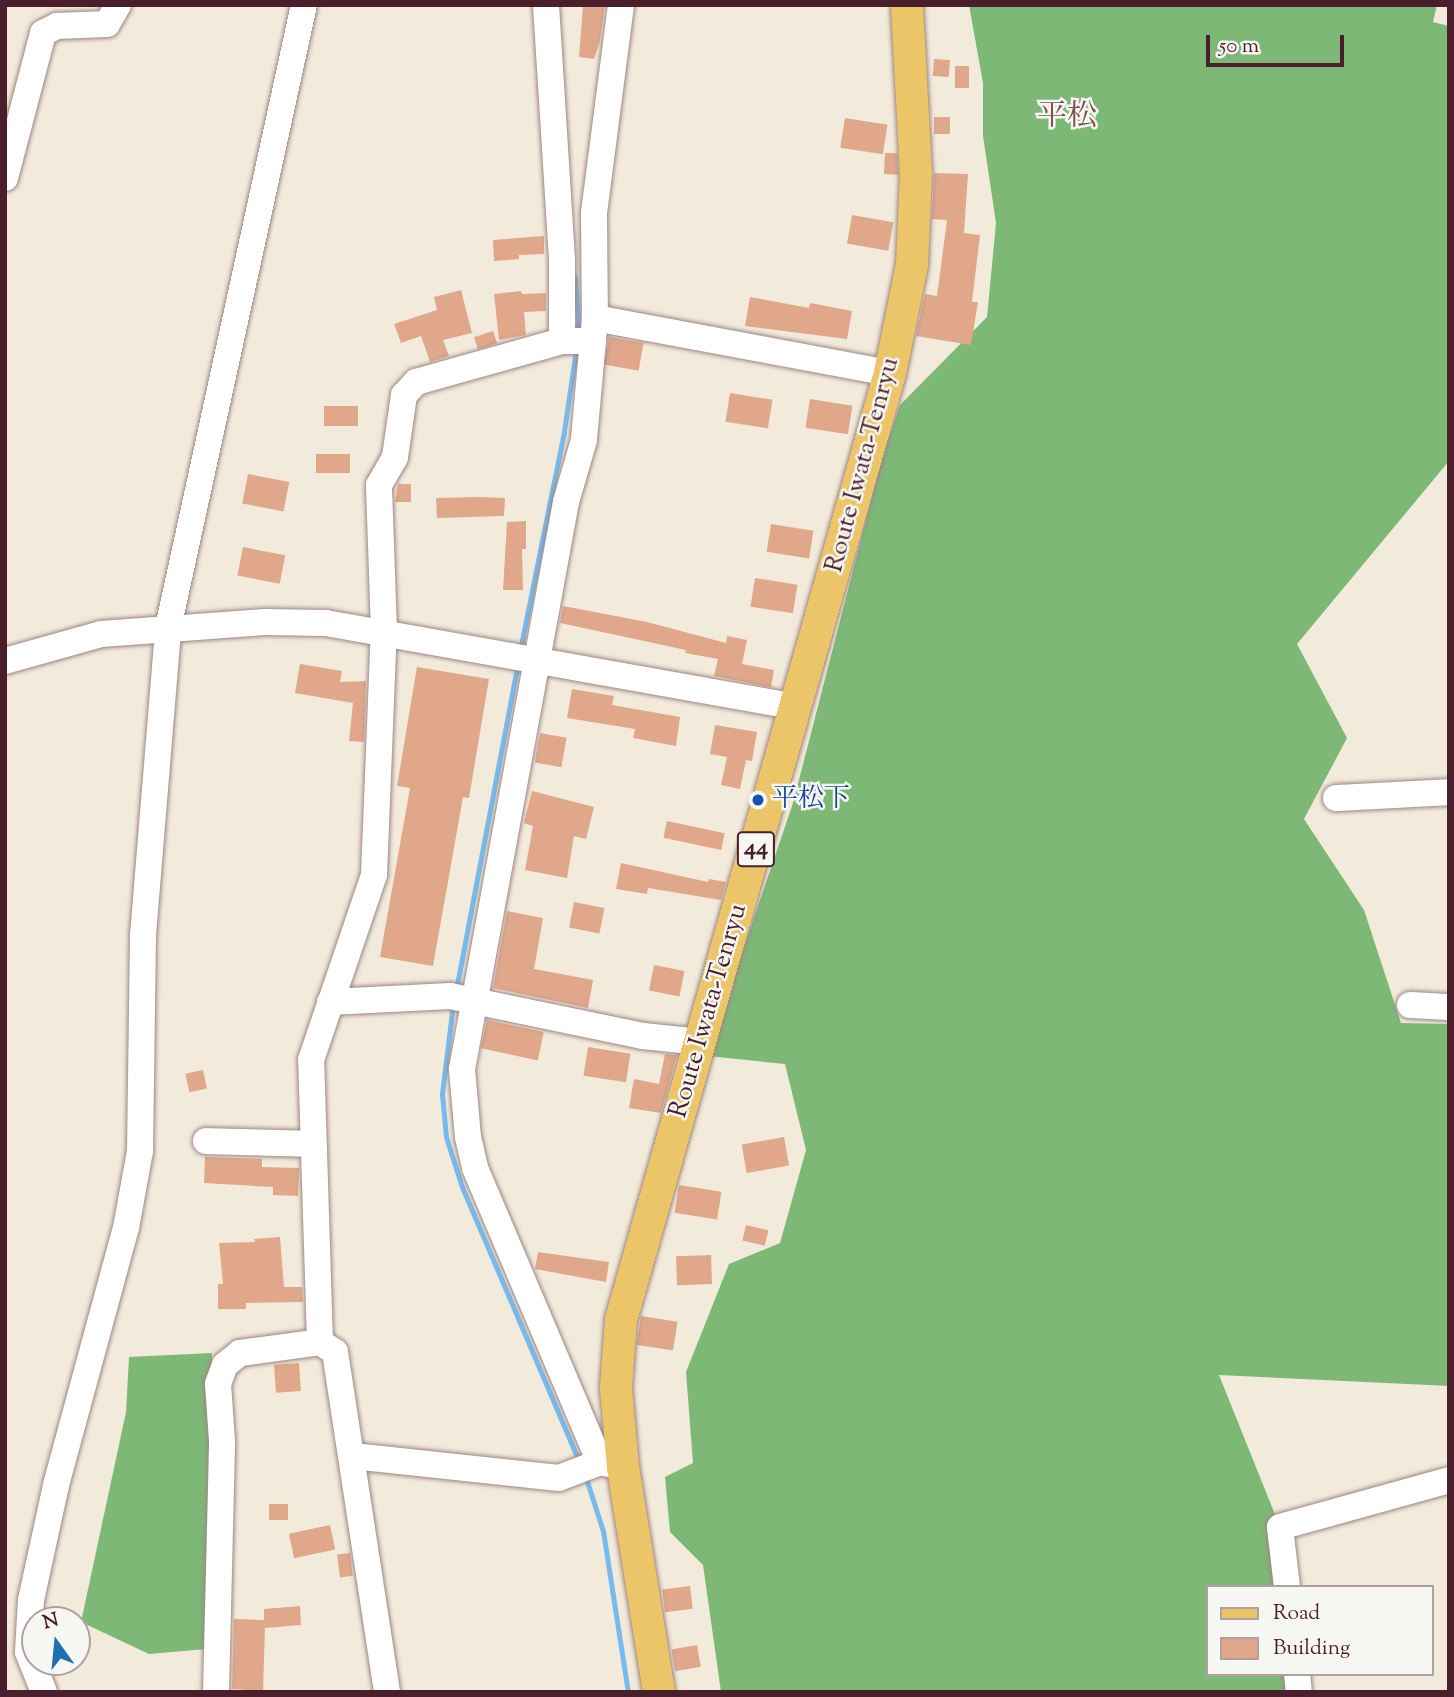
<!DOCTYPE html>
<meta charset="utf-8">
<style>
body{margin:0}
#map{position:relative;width:1454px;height:1697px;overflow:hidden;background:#f2ebdb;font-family:"Sorts Mill Goudy","Noto Serif JP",serif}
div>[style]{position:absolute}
.forest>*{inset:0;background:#7db877}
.stream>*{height:5px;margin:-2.5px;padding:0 2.5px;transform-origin:2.5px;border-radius:2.5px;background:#78baed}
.building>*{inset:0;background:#e0a78a;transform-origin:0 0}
.roads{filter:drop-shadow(0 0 2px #9e8583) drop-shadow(0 0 2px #9e8583)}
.minor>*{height:26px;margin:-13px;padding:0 13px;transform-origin:13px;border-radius:13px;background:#fff}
.major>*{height:32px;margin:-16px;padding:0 16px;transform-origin:16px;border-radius:16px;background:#edc569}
.dots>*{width:19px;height:19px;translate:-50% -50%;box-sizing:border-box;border:4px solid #f6f6f2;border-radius:50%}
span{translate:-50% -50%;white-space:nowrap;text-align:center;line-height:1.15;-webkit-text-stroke:5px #f6f6f2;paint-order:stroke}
.shield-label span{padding:2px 5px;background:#f6f6f2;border:2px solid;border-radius:5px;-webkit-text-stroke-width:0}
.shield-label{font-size:24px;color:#4a1f2b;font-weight:700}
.street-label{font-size:26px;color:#4a1f2b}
.transit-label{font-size:26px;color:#164399}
.left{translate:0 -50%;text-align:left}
.quarter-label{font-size:30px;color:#7e4f4c}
.frame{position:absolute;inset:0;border:7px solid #4a1f2b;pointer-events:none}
.legend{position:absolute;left:1206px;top:1585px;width:228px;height:91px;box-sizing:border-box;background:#f6f6f2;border:2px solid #b1a0a2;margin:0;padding:9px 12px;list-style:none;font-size:21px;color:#4a1f2b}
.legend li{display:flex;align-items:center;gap:14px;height:35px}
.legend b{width:35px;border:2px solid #b1a0a2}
.north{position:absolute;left:21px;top:1606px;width:70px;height:70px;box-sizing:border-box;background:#f6f6f2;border:2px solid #b1a0a2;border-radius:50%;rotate:345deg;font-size:19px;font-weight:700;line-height:28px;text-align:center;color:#4a1f2b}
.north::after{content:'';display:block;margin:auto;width:24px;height:32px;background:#1f6fb2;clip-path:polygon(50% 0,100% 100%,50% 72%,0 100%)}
.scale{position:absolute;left:1206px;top:35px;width:138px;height:32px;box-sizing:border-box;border:4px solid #4a1f2b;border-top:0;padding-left:9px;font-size:21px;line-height:24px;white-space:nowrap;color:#4a1f2b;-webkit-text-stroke:5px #f6f6f2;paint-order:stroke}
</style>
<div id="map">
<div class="forest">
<i style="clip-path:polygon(969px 5px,1437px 5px,1433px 22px,1449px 26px,1449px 461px,1297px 644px,1347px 738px,1304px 819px,1364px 910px,1401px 1023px,1449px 1024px,1449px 1386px,1219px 1375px,1280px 1527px,1287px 1587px,1207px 1587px,1207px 1674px,1297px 1674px,1299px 1692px,721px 1692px,703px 1565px,670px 1532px,665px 1477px,693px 1463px,686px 1372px,729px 1264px,780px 1243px,806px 1150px,785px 1064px,707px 1056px,793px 803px,882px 458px,900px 405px,987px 317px,996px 223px,983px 136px,983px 83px)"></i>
<i style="clip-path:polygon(212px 1353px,206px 1649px,149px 1654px,81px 1622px,126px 1412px,129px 1357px)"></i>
</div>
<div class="stream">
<i style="left:575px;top:277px;width:57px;rotate:86deg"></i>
<i style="left:520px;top:650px;width:223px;rotate:-78.6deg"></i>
<i style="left:564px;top:431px;width:82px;rotate:-81.6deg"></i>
<i style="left:456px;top:990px;width:329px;rotate:-79.3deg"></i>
<i style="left:453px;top:1004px;width:91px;rotate:97deg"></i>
<i style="left:442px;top:1094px;width:43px;rotate:84.7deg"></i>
<i style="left:446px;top:1137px;width:52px;rotate:72.3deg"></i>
<i style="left:462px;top:1187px;width:300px;rotate:66.9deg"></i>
<i style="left:585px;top:1475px;width:59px;rotate:72.2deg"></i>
<i style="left:603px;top:1531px;width:163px;rotate:81.2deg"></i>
</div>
<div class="building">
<i style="clip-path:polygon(583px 5px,605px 5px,600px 41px,594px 59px,579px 57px)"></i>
<i style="left:934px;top:59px;width:16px;height:17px;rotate:4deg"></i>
<i style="left:955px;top:66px;width:14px;height:22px"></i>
<i style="left:934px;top:117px;width:16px;height:17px"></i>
<i style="left:845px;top:118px;width:43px;height:30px;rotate:9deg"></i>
<i style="clip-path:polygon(885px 153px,897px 153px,898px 175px,884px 174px)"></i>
<i style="clip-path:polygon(934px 173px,968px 174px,964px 233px,980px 235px,972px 302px,978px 302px,971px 345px,916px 336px,925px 294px,937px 296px,947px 220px,932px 219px)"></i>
<i style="left:852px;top:215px;width:42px;height:29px;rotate:10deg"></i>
<i style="clip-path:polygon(544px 236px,544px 254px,519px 255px,519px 259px,494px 261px,493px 240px)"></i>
<i style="clip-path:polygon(461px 290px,472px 333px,443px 340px,449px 356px,430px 362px,421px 336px,401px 343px,394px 324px,437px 310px,434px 297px)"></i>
<i style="clip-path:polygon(521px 291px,522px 294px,546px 293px,546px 311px,524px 312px,526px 335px,499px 340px,494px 294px)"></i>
<i style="clip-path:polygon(750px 297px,809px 308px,810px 303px,852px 311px,847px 339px,745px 326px)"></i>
<i style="left:493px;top:331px;width:13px;height:20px;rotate:72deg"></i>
<i style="left:609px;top:337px;width:35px;height:28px;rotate:10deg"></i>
<i style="left:730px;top:393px;width:43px;height:29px;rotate:9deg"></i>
<i style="left:810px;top:399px;width:43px;height:29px;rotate:9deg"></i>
<i style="left:358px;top:406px;width:20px;height:34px;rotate:90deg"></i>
<i style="left:350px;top:454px;width:19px;height:34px;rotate:90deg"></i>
<i style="left:248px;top:474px;width:42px;height:30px;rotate:11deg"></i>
<i style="clip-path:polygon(398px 484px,411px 484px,411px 502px,395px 502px)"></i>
<i style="clip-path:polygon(478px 497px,505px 498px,504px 516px,437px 518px,436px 498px)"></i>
<i style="clip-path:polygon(526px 521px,526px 549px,522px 549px,523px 590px,503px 590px,507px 522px)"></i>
<i style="left:771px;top:524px;width:43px;height:28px;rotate:9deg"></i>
<i style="left:243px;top:547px;width:43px;height:29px;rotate:11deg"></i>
<i style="left:755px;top:578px;width:43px;height:29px;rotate:9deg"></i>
<i style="clip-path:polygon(563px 606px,647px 622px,726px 643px,727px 636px,747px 640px,742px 664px,774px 670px,771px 687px,714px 676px,718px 659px,685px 653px,686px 650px,560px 623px)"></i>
<i style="clip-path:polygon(300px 664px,342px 671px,340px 682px,366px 681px,364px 742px,349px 741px,353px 703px,295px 693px)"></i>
<i style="clip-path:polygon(417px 667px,489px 679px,469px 798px,463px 797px,433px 966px,380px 957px,410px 788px,397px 786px)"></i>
<i style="clip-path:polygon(572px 689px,614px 696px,612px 705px,680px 717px,676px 746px,633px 738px,635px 729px,567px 718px)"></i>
<i style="clip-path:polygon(715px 725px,757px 732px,752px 761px,746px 760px,740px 789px,721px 785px,727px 757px,710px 754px)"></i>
<i style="left:540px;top:733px;width:27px;height:30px;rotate:10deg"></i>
<i style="clip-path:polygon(532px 791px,594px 807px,586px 839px,574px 836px,567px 878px,525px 870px,533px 826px,524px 823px)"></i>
<i style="left:667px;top:821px;width:59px;height:17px;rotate:12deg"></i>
<i style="clip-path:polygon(621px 863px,708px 882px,709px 879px,726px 882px,721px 900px,648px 888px,647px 894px,616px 889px)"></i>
<i style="left:574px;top:902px;width:31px;height:26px;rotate:11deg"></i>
<i style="clip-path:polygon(507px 911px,543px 918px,534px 969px,593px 980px,588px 1008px,493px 988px)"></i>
<i style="left:654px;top:965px;width:31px;height:26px;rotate:11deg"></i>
<i style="left:487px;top:1020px;width:58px;height:29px;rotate:12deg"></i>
<i style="left:588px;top:1047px;width:43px;height:29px;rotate:9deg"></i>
<i style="clip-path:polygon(665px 1054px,677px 1055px,661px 1113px,629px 1108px,634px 1079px,659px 1084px)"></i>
<i style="left:203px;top:1070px;width:19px;height:18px;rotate:78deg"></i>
<i style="left:784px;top:1137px;width:29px;height:43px;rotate:80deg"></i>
<i style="clip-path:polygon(205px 1157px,262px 1159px,262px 1167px,299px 1168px,298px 1196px,273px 1195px,273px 1187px,204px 1183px)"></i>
<i style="left:679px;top:1185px;width:43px;height:28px;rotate:9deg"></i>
<i style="left:746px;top:1225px;width:23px;height:16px;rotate:13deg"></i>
<i style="clip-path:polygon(280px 1237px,284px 1287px,302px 1287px,303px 1302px,246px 1303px,246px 1309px,218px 1309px,218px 1284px,223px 1284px,219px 1243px,255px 1242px,254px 1239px)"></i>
<i style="clip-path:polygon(538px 1252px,609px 1262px,606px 1282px,535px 1269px)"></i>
<i style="left:711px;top:1255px;width:29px;height:35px;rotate:88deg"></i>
<i style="left:641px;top:1316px;width:37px;height:29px;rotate:9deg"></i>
<i style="left:299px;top:1363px;width:28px;height:25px;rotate:86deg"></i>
<i style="left:288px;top:1504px;width:16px;height:19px;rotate:90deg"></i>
<i style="left:330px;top:1525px;width:25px;height:42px;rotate:78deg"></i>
<i style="left:350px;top:1553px;width:23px;height:13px;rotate:83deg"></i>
<i style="left:690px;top:1586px;width:23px;height:28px;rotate:83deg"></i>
<i style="clip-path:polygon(300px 1606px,301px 1625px,265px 1628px,263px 1691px,232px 1689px,234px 1619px,264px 1620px,264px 1609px)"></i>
<i style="left:697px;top:1645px;width:22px;height:26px;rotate:80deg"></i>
</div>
<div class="roads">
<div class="minor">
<i style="left:546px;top:5px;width:256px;rotate:86.4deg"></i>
<i style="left:562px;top:260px;width:81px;rotate:90deg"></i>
<i style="left:621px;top:5px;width:210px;rotate:97.4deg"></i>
<i style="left:594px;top:213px;width:105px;rotate:89.5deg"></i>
<i style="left:595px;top:318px;width:122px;rotate:95.2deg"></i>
<i style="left:584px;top:440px;width:65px;rotate:106.2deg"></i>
<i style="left:566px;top:502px;width:576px;rotate:100.39deg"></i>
<i style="left:462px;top:1069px;width:68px;rotate:85deg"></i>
<i style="left:468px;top:1137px;width:32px;rotate:77deg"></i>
<i style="left:475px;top:1168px;width:319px;rotate:67deg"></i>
<i style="left:600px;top:1462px;width:24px;rotate:12deg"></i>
<i style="left:5px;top:178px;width:150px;rotate:-75.3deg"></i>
<i style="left:43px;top:33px;width:16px;rotate:-27deg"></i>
<i style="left:57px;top:26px;width:50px;rotate:-2.3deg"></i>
<i style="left:107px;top:24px;width:22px;rotate:-60deg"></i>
<i style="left:595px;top:318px;width:300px;rotate:10.6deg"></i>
<i style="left:5px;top:661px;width:100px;rotate:-15.7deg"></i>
<i style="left:101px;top:634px;width:164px;rotate:-4.2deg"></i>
<i style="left:265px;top:622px;width:61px;rotate:0.9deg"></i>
<i style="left:326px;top:623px;width:477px;rotate:10.1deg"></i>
<i style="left:1336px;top:798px;width:113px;rotate:-3deg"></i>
<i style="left:330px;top:1002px;width:120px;rotate:-2.9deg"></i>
<i style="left:450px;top:996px;width:197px;rotate:11.7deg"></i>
<i style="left:643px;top:1036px;width:58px;rotate:5.9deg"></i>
<i style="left:1410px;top:1005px;width:39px;rotate:3deg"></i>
<i style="left:206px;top:1141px;width:107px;rotate:1.6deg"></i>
<i style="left:320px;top:1342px;width:282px;rotate:-91.8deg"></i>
<i style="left:311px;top:1060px;width:195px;rotate:-71.2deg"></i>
<i style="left:374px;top:875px;width:244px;rotate:-87.7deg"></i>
<i style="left:384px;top:631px;width:146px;rotate:-92deg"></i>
<i style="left:379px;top:485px;width:32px;rotate:-60deg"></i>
<i style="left:395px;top:457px;width:63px;rotate:-81.7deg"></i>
<i style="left:404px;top:395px;width:18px;rotate:-47deg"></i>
<i style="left:416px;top:382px;width:152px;rotate:-15.7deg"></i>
<i style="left:562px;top:341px;width:31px"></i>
<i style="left:353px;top:1456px;width:207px;rotate:6.1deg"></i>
<i style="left:559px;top:1478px;width:44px;rotate:-21.3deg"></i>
<i style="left:1287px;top:1587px;width:60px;rotate:-96.7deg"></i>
<i style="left:1280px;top:1527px;width:175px;rotate:-15.5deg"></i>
<i style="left:1297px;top:1674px;width:18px;rotate:84deg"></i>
<i style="left:44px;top:1692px;width:43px;rotate:-111.8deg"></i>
<i style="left:28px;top:1652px;width:52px;rotate:-86.7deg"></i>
<i style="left:31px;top:1600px;width:118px;rotate:-77.7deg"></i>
<i style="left:56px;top:1485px;width:266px;rotate:-74.8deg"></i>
<i style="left:126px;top:1228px;width:78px;rotate:-79.7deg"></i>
<i style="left:140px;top:1151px;width:216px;rotate:-89.2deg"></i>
<i style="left:143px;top:935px;width:308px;rotate:-85.3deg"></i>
<i style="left:168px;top:628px;width:638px;rotate:-77.69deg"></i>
<i style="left:216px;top:1692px;width:251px;rotate:-88.6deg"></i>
<i style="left:222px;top:1441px;width:57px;rotate:-94deg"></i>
<i style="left:218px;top:1384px;width:20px;rotate:-70deg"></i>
<i style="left:225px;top:1365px;width:19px;rotate:-39deg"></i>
<i style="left:240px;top:1353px;width:81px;rotate:-7.8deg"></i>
<i style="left:320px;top:1342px;width:18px;rotate:34deg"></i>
<i style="left:335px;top:1352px;width:344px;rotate:81.3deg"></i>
</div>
<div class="major">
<i style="left:659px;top:1692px;width:228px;rotate:-99.1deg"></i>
<i style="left:623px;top:1467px;width:79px;rotate:-95.1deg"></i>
<i style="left:616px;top:1388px;width:68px;rotate:-85.8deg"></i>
<i style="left:621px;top:1320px;width:984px;rotate:-74.14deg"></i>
<i style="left:890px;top:373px;width:110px;rotate:-78.5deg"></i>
<i style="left:912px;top:265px;width:92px;rotate:-87.5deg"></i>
<i style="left:916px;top:173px;width:168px;rotate:-93.1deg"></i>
</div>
</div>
<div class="dots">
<i style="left:758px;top:800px;background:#1a4fb4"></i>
</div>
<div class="shield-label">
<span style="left:756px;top:849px">44</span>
</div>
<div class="street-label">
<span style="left:863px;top:465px;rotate:-75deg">Route Iwata-Tenryu</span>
<span style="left:709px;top:1011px;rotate:-74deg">Route Iwata-Tenryu</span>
</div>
<div class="transit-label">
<span class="left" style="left:772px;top:800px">平松下</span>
</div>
<div class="quarter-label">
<span style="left:1067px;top:118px">平松</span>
</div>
<div class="frame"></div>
<ul class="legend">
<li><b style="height:9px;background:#edc569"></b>Road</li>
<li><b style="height:19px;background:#e0a78a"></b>Building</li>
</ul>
<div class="north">N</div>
<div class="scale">50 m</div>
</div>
